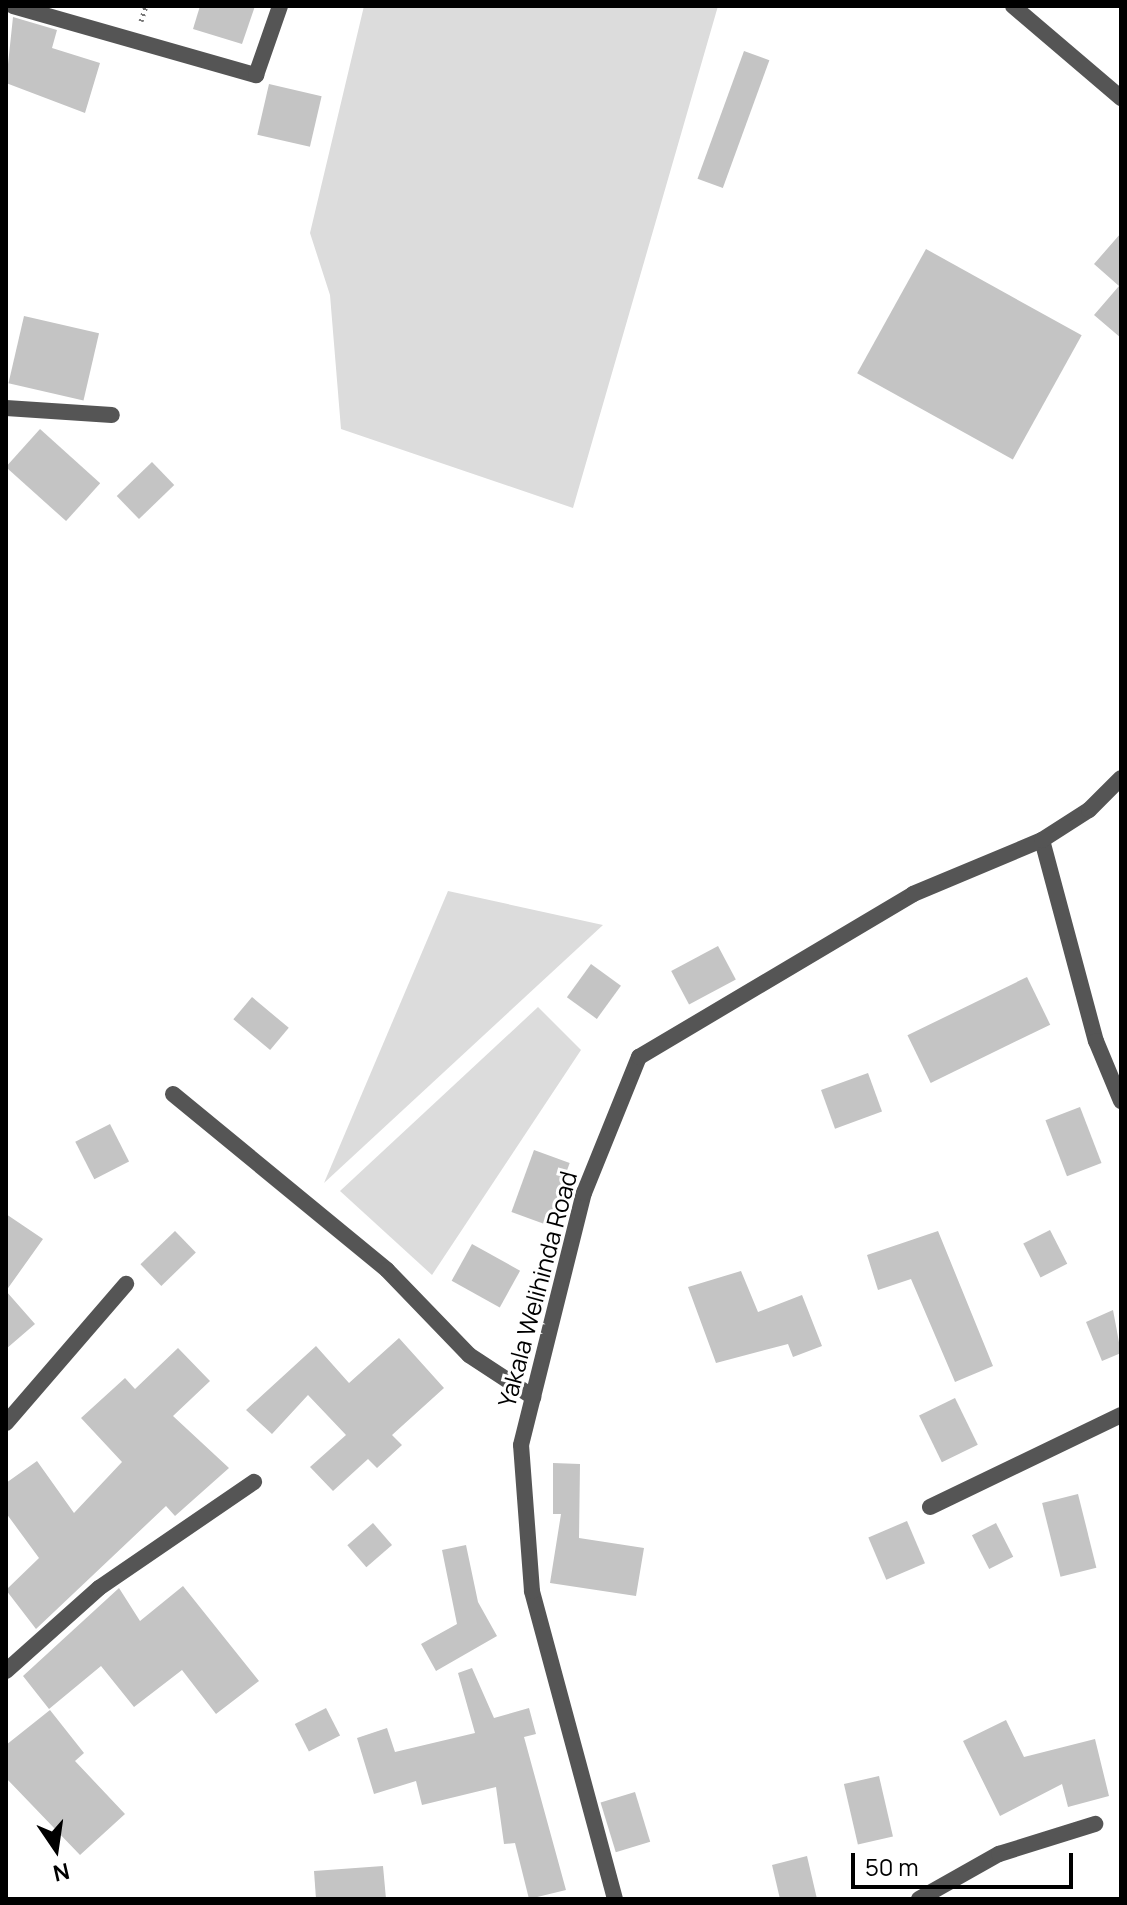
<!DOCTYPE html>
<style>
body{margin:0}
#map{position:relative;width:1127px;height:1905px;overflow:hidden;background:#fff;font-family:Manrope,sans-serif}
div>[style]{position:absolute}
.green>*{inset:0;background:#dcdcdc}
.building>*{inset:0;background:#c4c4c4;transform-origin:0 0}
.path>*{height:5px;margin-top:-2.5px;transform-origin:0;background:repeating-linear-gradient(90deg,#777 0 2px,transparent 0 6px)}
.minor>*{height:16px;margin:-8px;padding:0 8px;transform-origin:8px;border-radius:8px;background:#555}
span{translate:-50% -50%;white-space:nowrap;text-align:center;line-height:1.15;-webkit-text-stroke:6px #fff;paint-order:stroke}
.street-label{font-size:24px;color:#000}
.frame{position:absolute;inset:0;border:8px solid #000;pointer-events:none}
.north{position:absolute;left:16px;top:1809px;width:80px;height:80px;-webkit-text-stroke:6px #fff;paint-order:stroke;rotate:167deg;font-size:22px;font-weight:700;line-height:32px;text-align:center;color:#000}
.north::after{content:'';display:block;margin:auto;width:28px;height:36px;background:#000;clip-path:polygon(50% 0,100% 100%,50% 72%,0 100%)}
.scale{position:absolute;left:851px;top:1853px;width:222px;height:36px;box-sizing:border-box;border:4px solid #000;border-top:0;padding-left:10px;font-size:24px;line-height:28px;white-space:nowrap;color:#000;-webkit-text-stroke:6px #fff;paint-order:stroke}
</style>
<div id="map">
<div class="green">
<i style="clip-path:polygon(364px 6px,718px 6px,573px 508px,341px 429px,330px 295px,310px 233px)"></i>
<i style="clip-path:polygon(448px 891px,603px 925px,324px 1183px)"></i>
<i style="clip-path:polygon(538px 1007px,581px 1050px,432px 1275px,340px 1191px)"></i>
</div>
<div class="building">
<i style="clip-path:polygon(200px 6px,255px 6px,242px 44px,193px 29px)"></i>
<i style="clip-path:polygon(13px 17px,57px 30px,52px 48px,100px 63px,85px 113px,6px 83px)"></i>
<i style="left:744px;top:51px;width:27px;height:136px;rotate:20deg"></i>
<i style="left:269px;top:84px;width:54px;height:52px;rotate:13deg"></i>
<i style="clip-path:polygon(1121px 233px,1121px 338px,1094px 315px,1119px 286px,1094px 264px)"></i>
<i style="left:926px;top:249px;width:178px;height:142px;rotate:29deg"></i>
<i style="left:24px;top:316px;width:77px;height:69px;rotate:13deg"></i>
<i style="left:40px;top:429px;width:81px;height:51px;rotate:42deg"></i>
<i style="left:152px;top:462px;width:32px;height:49px;rotate:46deg"></i>
<i style="left:718px;top:946px;width:38px;height:53px;rotate:62deg"></i>
<i style="left:591px;top:964px;width:37px;height:41px;rotate:36deg"></i>
<i style="left:1027px;top:977px;width:53px;height:133px;rotate:64deg"></i>
<i style="left:252px;top:997px;width:48px;height:29px;rotate:40deg"></i>
<i style="left:868px;top:1073px;width:41px;height:50px;rotate:70deg"></i>
<i style="left:1080px;top:1107px;width:60px;height:37px;rotate:69deg"></i>
<i style="left:110px;top:1124px;width:42px;height:39px;rotate:63deg"></i>
<i style="left:534px;top:1150px;width:38px;height:66px;rotate:20deg"></i>
<i style="clip-path:polygon(6px 1214px,43px 1239px,6px 1291px,35px 1324px,6px 1349px)"></i>
<i style="left:1050px;top:1230px;width:38px;height:30px;rotate:63deg"></i>
<i style="left:175px;top:1231px;width:30px;height:48px;rotate:46deg"></i>
<i style="clip-path:polygon(938px 1231px,993px 1366px,955px 1382px,911px 1279px,878px 1290px,867px 1255px)"></i>
<i style="left:472px;top:1244px;width:55px;height:42px;rotate:29deg"></i>
<i style="clip-path:polygon(741px 1271px,758px 1312px,802px 1295px,822px 1346px,793px 1357px,788px 1344px,716px 1363px,688px 1287px)"></i>
<i style="clip-path:polygon(1113px 1310px,1121px 1353px,1102px 1361px,1086px 1322px)"></i>
<i style="clip-path:polygon(399px 1338px,444px 1388px,392px 1435px,402px 1445px,377px 1468px,368px 1459px,333px 1491px,310px 1467px,346px 1435px,308px 1395px,272px 1434px,246px 1410px,316px 1346px,349px 1383px)"></i>
<i style="clip-path:polygon(178px 1348px,210px 1381px,173px 1416px,229px 1468px,175px 1516px,166px 1506px,36px 1629px,6px 1590px,39px 1558px,6px 1513px,6px 1483px,37px 1461px,74px 1513px,122px 1462px,81px 1418px,125px 1378px,135px 1389px)"></i>
<i style="left:955px;top:1398px;width:52px;height:40px;rotate:64deg"></i>
<i style="clip-path:polygon(553px 1463px,580px 1464px,579px 1538px,644px 1548px,636px 1596px,550px 1583px,561px 1514px,553px 1514px)"></i>
<i style="left:1078px;top:1494px;width:76px;height:37px;rotate:76deg"></i>
<i style="left:907px;top:1521px;width:46px;height:42px;rotate:67deg"></i>
<i style="left:373px;top:1523px;width:29px;height:34px;rotate:49deg"></i>
<i style="left:996px;top:1523px;width:38px;height:27px;rotate:63deg"></i>
<i style="clip-path:polygon(466px 1545px,478px 1602px,497px 1636px,436px 1671px,421px 1644px,457px 1624px,442px 1550px)"></i>
<i style="clip-path:polygon(183px 1586px,259px 1681px,216px 1714px,182px 1670px,134px 1707px,101px 1666px,49px 1709px,23px 1676px,119px 1588px,140px 1621px)"></i>
<i style="clip-path:polygon(472px 1668px,494px 1718px,529px 1708px,536px 1734px,524px 1737px,566px 1890px,529px 1899px,515px 1843px,504px 1844px,496px 1787px,422px 1805px,416px 1781px,374px 1794px,357px 1738px,387px 1728px,395px 1752px,475px 1733px,458px 1673px)"></i>
<i style="left:326px;top:1708px;width:31px;height:35px;rotate:63deg"></i>
<i style="clip-path:polygon(50px 1710px,84px 1753px,75px 1761px,125px 1814px,80px 1855px,6px 1778px,6px 1745px)"></i>
<i style="clip-path:polygon(1006px 1720px,1024px 1757px,1095px 1739px,1109px 1796px,1068px 1807px,1062px 1784px,1000px 1816px,963px 1741px)"></i>
<i style="left:879px;top:1776px;width:62px;height:36px;rotate:77deg"></i>
<i style="left:635px;top:1792px;width:52px;height:36px;rotate:73deg"></i>
<i style="clip-path:polygon(807px 1856px,817px 1899px,780px 1899px,772px 1865px)"></i>
<i style="clip-path:polygon(383px 1866px,386px 1899px,316px 1899px,314px 1871px)"></i>
</div>
<div class="path">
<i style="left:141px;top:21px;width:16px;rotate:-72deg"></i>
</div>
<div class="minor">
<i style="left:13px;top:6px;width:253px;rotate:15.9deg"></i>
<i style="left:256px;top:75px;width:73px;rotate:-70.8deg"></i>
<i style="left:1013px;top:6px;width:142px;rotate:40.4deg"></i>
<i style="left:6px;top:408px;width:106px;rotate:3.8deg"></i>
<i style="left:1042px;top:840px;width:208px;rotate:75deg"></i>
<i style="left:1096px;top:1041px;width:65px;rotate:67.4deg"></i>
<i style="left:173px;top:1094px;width:277px;rotate:39.4deg"></i>
<i style="left:387px;top:1270px;width:118px;rotate:46deg"></i>
<i style="left:469px;top:1355px;width:77px;rotate:33.3deg"></i>
<i style="left:6px;top:1423px;width:184px;rotate:-49.2deg"></i>
<i style="left:930px;top:1507px;width:212px;rotate:-25.7deg"></i>
<i style="left:6px;top:1671px;width:125px;rotate:-41.7deg"></i>
<i style="left:99px;top:1588px;width:188px;rotate:-34.4deg"></i>
<i style="left:615px;top:1899px;width:319px;rotate:-105.1deg"></i>
<i style="left:532px;top:1591px;width:146px;rotate:-94.3deg"></i>
<i style="left:521px;top:1445px;width:260px;rotate:-76deg"></i>
<i style="left:584px;top:1193px;width:147px;rotate:-68deg"></i>
<i style="left:639px;top:1057px;width:319px;rotate:-30.7deg"></i>
<i style="left:913px;top:894px;width:140px;rotate:-22.7deg"></i>
<i style="left:1042px;top:840px;width:56px;rotate:-32.6deg"></i>
<i style="left:1089px;top:810px;width:45px;rotate:-45deg"></i>
<i style="left:919px;top:1899px;width:92px;rotate:-29.4deg"></i>
<i style="left:999px;top:1854px;width:101px;rotate:-17.4deg"></i>
</div>
<div class="street-label">
<span style="left:537px;top:1289px;rotate:-75deg">Yakala Welihinda Road</span>
</div>
<div class="frame"></div>
<div class="north">N</div>
<div class="scale">50 m</div>
</div>
